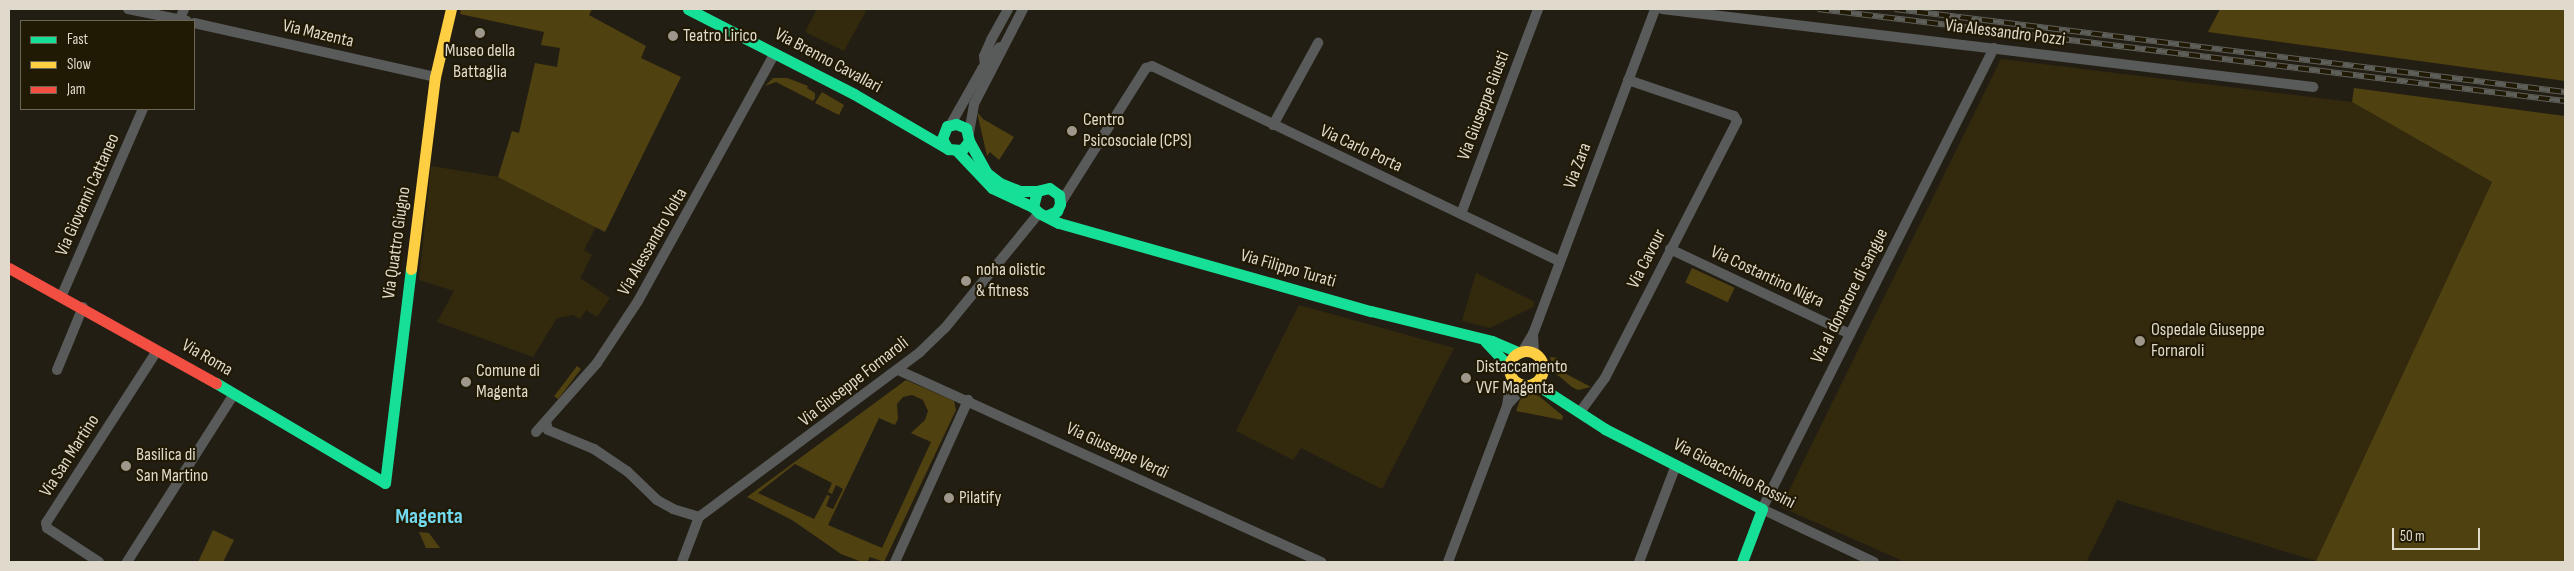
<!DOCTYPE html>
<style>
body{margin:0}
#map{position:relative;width:2574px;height:571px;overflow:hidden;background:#231e13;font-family:"Sofia Sans Condensed",sans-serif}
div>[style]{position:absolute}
.built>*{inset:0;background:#332a0e}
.green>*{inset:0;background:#504111;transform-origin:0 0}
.street>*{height:10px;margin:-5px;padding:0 5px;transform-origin:5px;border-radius:5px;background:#585b5a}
.fast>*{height:11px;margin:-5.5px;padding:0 5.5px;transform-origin:5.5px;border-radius:5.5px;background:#16e098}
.slow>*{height:11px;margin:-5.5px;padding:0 5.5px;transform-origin:5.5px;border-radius:5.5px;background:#ffcf43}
.slow>.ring{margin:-5.5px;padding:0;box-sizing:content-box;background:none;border:11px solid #ffcf43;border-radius:50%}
.jam>*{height:11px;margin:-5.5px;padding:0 5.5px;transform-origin:5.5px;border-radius:5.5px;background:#f24e42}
.rail>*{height:5.5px;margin-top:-2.75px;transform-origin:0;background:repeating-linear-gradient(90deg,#201904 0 11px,#5f5f5a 0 22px);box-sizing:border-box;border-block:1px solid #5f5f5a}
.dots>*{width:14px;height:14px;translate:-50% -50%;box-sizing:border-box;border:2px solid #201904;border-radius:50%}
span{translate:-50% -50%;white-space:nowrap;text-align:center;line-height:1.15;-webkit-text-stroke:4.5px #201904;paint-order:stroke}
.street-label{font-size:18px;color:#dfdacc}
.poi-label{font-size:18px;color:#dfdacc}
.left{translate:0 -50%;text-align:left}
.district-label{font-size:22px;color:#72d9ee;font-weight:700}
.frame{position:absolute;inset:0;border:10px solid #dfdacc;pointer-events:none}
.legend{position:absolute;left:20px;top:20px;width:175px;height:90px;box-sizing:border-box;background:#201904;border:1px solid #6c6654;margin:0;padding:6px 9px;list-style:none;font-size:15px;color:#dfdacc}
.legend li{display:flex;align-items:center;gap:10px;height:25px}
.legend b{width:25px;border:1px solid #6c6654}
.scale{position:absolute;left:2392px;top:528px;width:88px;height:22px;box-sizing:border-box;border:2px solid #dfdacc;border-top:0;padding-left:6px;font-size:15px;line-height:18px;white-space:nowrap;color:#dfdacc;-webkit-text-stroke:4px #201904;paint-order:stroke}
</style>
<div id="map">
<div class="built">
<i style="clip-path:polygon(817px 9px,867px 9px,844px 51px,805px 32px)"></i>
<i style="clip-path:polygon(2001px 59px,2352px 102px,2492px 182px,2316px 561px,2117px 500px,2086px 562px,1905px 562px,1781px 507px)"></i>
<i style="clip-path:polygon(431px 166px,498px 177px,596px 227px,584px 250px,592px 255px,580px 278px,610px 298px,597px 317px,586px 310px,580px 319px,573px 315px,557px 318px,533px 357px,437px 322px,454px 291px,419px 280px)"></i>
<i style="clip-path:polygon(1476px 273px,1535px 302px,1533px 307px,1490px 328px,1462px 321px)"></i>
<i style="clip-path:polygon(1299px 305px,1454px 348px,1382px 489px,1301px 448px,1293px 460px,1236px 431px)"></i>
</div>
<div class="green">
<i style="clip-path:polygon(461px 9px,592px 9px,589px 15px,646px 46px,641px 58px,681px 77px,605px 232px,498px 177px,512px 131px,519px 133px,535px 63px,557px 67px,560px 48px,541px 45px,544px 32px,460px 14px)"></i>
<i style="clip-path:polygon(2220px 9px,2565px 9px,2565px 81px,2208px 32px)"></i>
<i style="clip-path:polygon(773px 78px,787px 78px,808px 86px,807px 88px,815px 93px,815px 98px,813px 101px,776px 82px,765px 86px)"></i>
<i style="clip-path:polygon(2354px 88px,2565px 116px,2565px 562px,2316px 561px,2492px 182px,2352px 102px)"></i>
<i style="clip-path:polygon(822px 92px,844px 105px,839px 115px,815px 103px)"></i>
<i style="clip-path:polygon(977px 112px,983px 119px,1014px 137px,999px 160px,990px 152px,987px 156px)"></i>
<i style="left:1692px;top:268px;width:47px;height:16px;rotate:25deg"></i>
<i style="clip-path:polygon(1550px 357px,1558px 358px,1553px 367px,1591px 387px,1578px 390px,1572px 387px,1554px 372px)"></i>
<i style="left:577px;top:366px;width:5px;height:38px;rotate:37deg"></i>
<i style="clip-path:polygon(evenodd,906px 380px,954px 401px,956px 410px,884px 562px,870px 557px,867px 562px,862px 562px,841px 554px,792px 520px,747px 497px,906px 380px,912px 395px,923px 400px,928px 411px,925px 420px,911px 433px,931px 442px,882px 548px,828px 525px,879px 418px,895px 425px,898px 419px,897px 404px,903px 397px,912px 395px,906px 380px,795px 464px,832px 483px,828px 492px,832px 494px,836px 485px,843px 489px,833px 509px,826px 506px,830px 496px,827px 495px,814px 519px,758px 493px,795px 464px)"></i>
<i style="clip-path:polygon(1528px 393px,1539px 396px,1563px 416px,1562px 420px,1516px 411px,1520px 400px)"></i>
<i style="clip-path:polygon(213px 530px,234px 540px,223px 562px,198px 562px)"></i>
<i style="clip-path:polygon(419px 532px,429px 533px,440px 548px,426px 548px)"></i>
</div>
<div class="street">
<i style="left:128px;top:9px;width:60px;rotate:11.5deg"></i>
<i style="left:1662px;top:9px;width:656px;rotate:6.83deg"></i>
<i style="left:179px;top:21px;width:13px;rotate:-67deg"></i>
<i style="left:194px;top:23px;width:247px;rotate:12.6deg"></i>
<i style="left:985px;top:67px;width:11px;rotate:-95deg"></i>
<i style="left:984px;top:56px;width:17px;rotate:-66deg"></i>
<i style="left:991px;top:40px;width:35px;rotate:-61deg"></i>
<i style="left:951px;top:124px;width:63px;rotate:-60.6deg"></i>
<i style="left:982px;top:69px;width:28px;rotate:-51deg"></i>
<i style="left:1273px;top:125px;width:94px;rotate:-61.2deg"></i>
<i style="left:969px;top:133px;width:29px;rotate:-80deg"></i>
<i style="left:974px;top:104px;width:107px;rotate:-62.7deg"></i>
<i style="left:1060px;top:204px;width:161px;rotate:-57.7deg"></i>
<i style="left:1146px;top:68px;width:6px;rotate:-18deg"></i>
<i style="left:1152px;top:66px;width:451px;rotate:25.6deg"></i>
<i style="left:1461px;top:214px;width:219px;rotate:-69.4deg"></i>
<i style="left:1670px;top:249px;width:199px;rotate:25.3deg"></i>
<i style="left:62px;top:295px;width:203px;rotate:-66.5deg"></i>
<i style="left:1533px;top:334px;width:19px;rotate:87deg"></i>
<i style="left:1522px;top:352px;width:21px;rotate:-59deg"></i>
<i style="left:1533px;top:334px;width:347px;rotate:-69.4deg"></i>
<i style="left:57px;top:370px;width:68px;rotate:-67.6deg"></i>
<i style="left:898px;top:370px;width:465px;rotate:24.4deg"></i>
<i style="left:1509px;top:403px;width:25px;rotate:-47deg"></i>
<i style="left:1580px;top:412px;width:42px;rotate:-53.7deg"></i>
<i style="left:1605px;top:378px;width:289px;rotate:-62.8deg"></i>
<i style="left:1737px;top:121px;width:6px;rotate:-121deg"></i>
<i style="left:1734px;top:116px;width:112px;rotate:-161.2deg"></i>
<i style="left:546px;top:422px;width:8px;rotate:76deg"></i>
<i style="left:548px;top:430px;width:50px;rotate:22.4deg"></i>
<i style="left:594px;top:449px;width:40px;rotate:34deg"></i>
<i style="left:627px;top:471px;width:42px;rotate:44deg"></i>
<i style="left:657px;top:500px;width:18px;rotate:29deg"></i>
<i style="left:673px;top:509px;width:27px;rotate:17deg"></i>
<i style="left:536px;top:432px;width:92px;rotate:-48.5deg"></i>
<i style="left:597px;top:363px;width:74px;rotate:-56.5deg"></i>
<i style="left:638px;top:301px;width:283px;rotate:-61.1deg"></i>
<i style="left:99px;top:562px;width:62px;rotate:-146.8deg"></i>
<i style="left:47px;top:528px;width:5px;rotate:-101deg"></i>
<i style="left:46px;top:523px;width:205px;rotate:-57.2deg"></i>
<i style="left:127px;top:562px;width:199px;rotate:-57.5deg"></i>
<i style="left:682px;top:562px;width:48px;rotate:-69.3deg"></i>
<i style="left:699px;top:517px;width:276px;rotate:-36.7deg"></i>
<i style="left:920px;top:352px;width:35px;rotate:-44deg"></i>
<i style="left:945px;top:328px;width:149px;rotate:-50.7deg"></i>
<i style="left:895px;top:562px;width:178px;rotate:-65.7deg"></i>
<i style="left:1448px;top:562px;width:167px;rotate:-69.3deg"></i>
<i style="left:1507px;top:406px;width:30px;rotate:-82deg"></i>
<i style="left:1639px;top:562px;width:104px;rotate:-69.1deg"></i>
<i style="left:1874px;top:562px;width:124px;rotate:-154.7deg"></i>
<i style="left:1762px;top:509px;width:516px;rotate:-63.29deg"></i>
</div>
<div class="fast">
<i style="left:688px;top:9px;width:186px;rotate:27.1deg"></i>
<i style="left:854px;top:94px;width:109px;rotate:30.3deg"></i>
<i style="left:948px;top:149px;width:14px;rotate:4deg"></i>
<i style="left:962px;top:150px;width:11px;rotate:-52deg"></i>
<i style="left:969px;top:141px;width:13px;rotate:-103deg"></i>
<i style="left:966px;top:128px;width:11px;rotate:-158deg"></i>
<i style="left:956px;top:124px;width:9px;rotate:167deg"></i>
<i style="left:947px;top:126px;width:14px;rotate:111deg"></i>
<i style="left:942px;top:139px;width:12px;rotate:59deg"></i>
<i style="left:969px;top:141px;width:37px;rotate:61deg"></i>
<i style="left:987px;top:173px;width:16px;rotate:38deg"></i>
<i style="left:1000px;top:183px;width:22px;rotate:22deg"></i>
<i style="left:1020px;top:191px;width:17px"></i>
<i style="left:957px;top:151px;width:51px;rotate:46.6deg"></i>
<i style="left:992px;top:188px;width:45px;rotate:24.9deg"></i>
<i style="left:1046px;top:216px;width:12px;rotate:-24deg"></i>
<i style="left:1057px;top:211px;width:8px;rotate:-67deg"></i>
<i style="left:1060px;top:204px;width:9px;rotate:-96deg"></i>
<i style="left:1059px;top:195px;width:12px;rotate:-145deg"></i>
<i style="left:1049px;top:188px;width:12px;rotate:166deg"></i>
<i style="left:1037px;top:191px;width:16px;rotate:104deg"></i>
<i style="left:1033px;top:207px;width:8px;rotate:45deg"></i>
<i style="left:1039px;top:213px;width:22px;rotate:27deg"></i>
<i style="left:1059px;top:223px;width:324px;rotate:15.8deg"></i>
<i style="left:1371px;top:311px;width:125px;rotate:13.9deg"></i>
<i style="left:1492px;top:341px;width:30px;rotate:23deg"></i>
<i style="left:1485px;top:341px;width:35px;rotate:47deg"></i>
<i style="left:216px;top:383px;width:196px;rotate:30.6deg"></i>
<i style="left:385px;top:483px;width:216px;rotate:-83.1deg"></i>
<i style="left:1534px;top:383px;width:85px;rotate:32.9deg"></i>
<i style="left:1605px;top:429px;width:176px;rotate:27deg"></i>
<i style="left:1762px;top:509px;width:57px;rotate:110.7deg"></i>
</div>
<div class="slow">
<i style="left:411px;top:269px;width:193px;rotate:-82.9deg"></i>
<i style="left:435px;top:77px;width:70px;rotate:-76.8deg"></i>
<i class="ring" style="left:1509px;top:351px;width:23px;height:23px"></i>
</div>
<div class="jam">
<i style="left:9px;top:268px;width:237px;rotate:29.1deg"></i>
</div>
<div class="rail">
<i style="left:1818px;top:9px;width:753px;rotate:7.02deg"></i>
<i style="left:1895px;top:9px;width:675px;rotate:7.06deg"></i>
</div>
<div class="dots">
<i style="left:480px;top:33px;background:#9d988b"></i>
<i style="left:673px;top:36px;background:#9d988b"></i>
<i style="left:1072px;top:131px;background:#9d988b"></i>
<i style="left:966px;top:281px;background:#9d988b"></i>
<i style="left:2140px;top:341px;background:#9d988b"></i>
<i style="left:1466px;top:378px;background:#9d988b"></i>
<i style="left:466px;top:382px;background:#9d988b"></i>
<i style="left:126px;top:466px;background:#9d988b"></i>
<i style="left:949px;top:498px;background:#9d988b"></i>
</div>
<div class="street-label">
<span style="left:2005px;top:33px;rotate:7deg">Via Alessandro Pozzi</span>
<span style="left:318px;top:34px;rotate:13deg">Via Mazenta</span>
<span style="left:828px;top:61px;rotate:28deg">Via Brenno Cavallari</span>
<span style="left:1484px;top:106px;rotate:-69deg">Via Giuseppe Giusti</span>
<span style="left:1361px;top:149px;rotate:25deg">Via Carlo Porta</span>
<span style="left:1578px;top:166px;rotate:-69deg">Via Zara</span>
<span style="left:88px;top:195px;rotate:-66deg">Via Giovanni Cattaneo</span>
<span style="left:653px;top:242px;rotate:-60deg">Via Alessandro Volta</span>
<span style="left:397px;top:243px;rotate:-82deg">Via Quattro Giugno</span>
<span style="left:1647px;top:259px;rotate:-63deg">Via Cavour</span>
<span style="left:1288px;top:269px;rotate:16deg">Via Filippo Turati</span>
<span style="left:1767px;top:277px;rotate:25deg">Via Costantino Nigra</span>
<span style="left:1850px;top:296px;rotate:-63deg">Via al donatore di sangue</span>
<span style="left:207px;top:358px;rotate:30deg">Via Roma</span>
<span style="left:854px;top:382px;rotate:-38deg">Via Giuseppe Fornaroli</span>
<span style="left:1117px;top:451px;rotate:25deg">Via Giuseppe Verdi</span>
<span style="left:70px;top:456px;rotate:-57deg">Via San Martino</span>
<span style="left:1734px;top:474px;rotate:27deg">Via Gioacchino Rossini</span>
</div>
<div class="poi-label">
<span class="left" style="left:683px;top:36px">Teatro Lirico</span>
<span style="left:480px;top:62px">Museo della<br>Battaglia</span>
<span class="left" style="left:1083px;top:131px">Centro<br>Psicosociale (CPS)</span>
<span class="left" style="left:976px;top:281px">noha olistic<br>&amp; fitness</span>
<span class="left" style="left:2151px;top:341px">Ospedale Giuseppe<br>Fornaroli</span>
<span class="left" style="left:1476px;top:378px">Distaccamento<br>VVF Magenta</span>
<span class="left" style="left:476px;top:382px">Comune di<br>Magenta</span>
<span class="left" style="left:136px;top:466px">Basilica di<br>San Martino</span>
<span class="left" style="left:959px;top:498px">Pilatify</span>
</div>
<div class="district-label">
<span style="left:429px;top:517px">Magenta</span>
</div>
<div class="frame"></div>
<ul class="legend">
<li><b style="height:6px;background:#16e098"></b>Fast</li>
<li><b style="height:6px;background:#ffcf43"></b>Slow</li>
<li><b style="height:6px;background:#f24e42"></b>Jam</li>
</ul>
<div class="scale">50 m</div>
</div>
